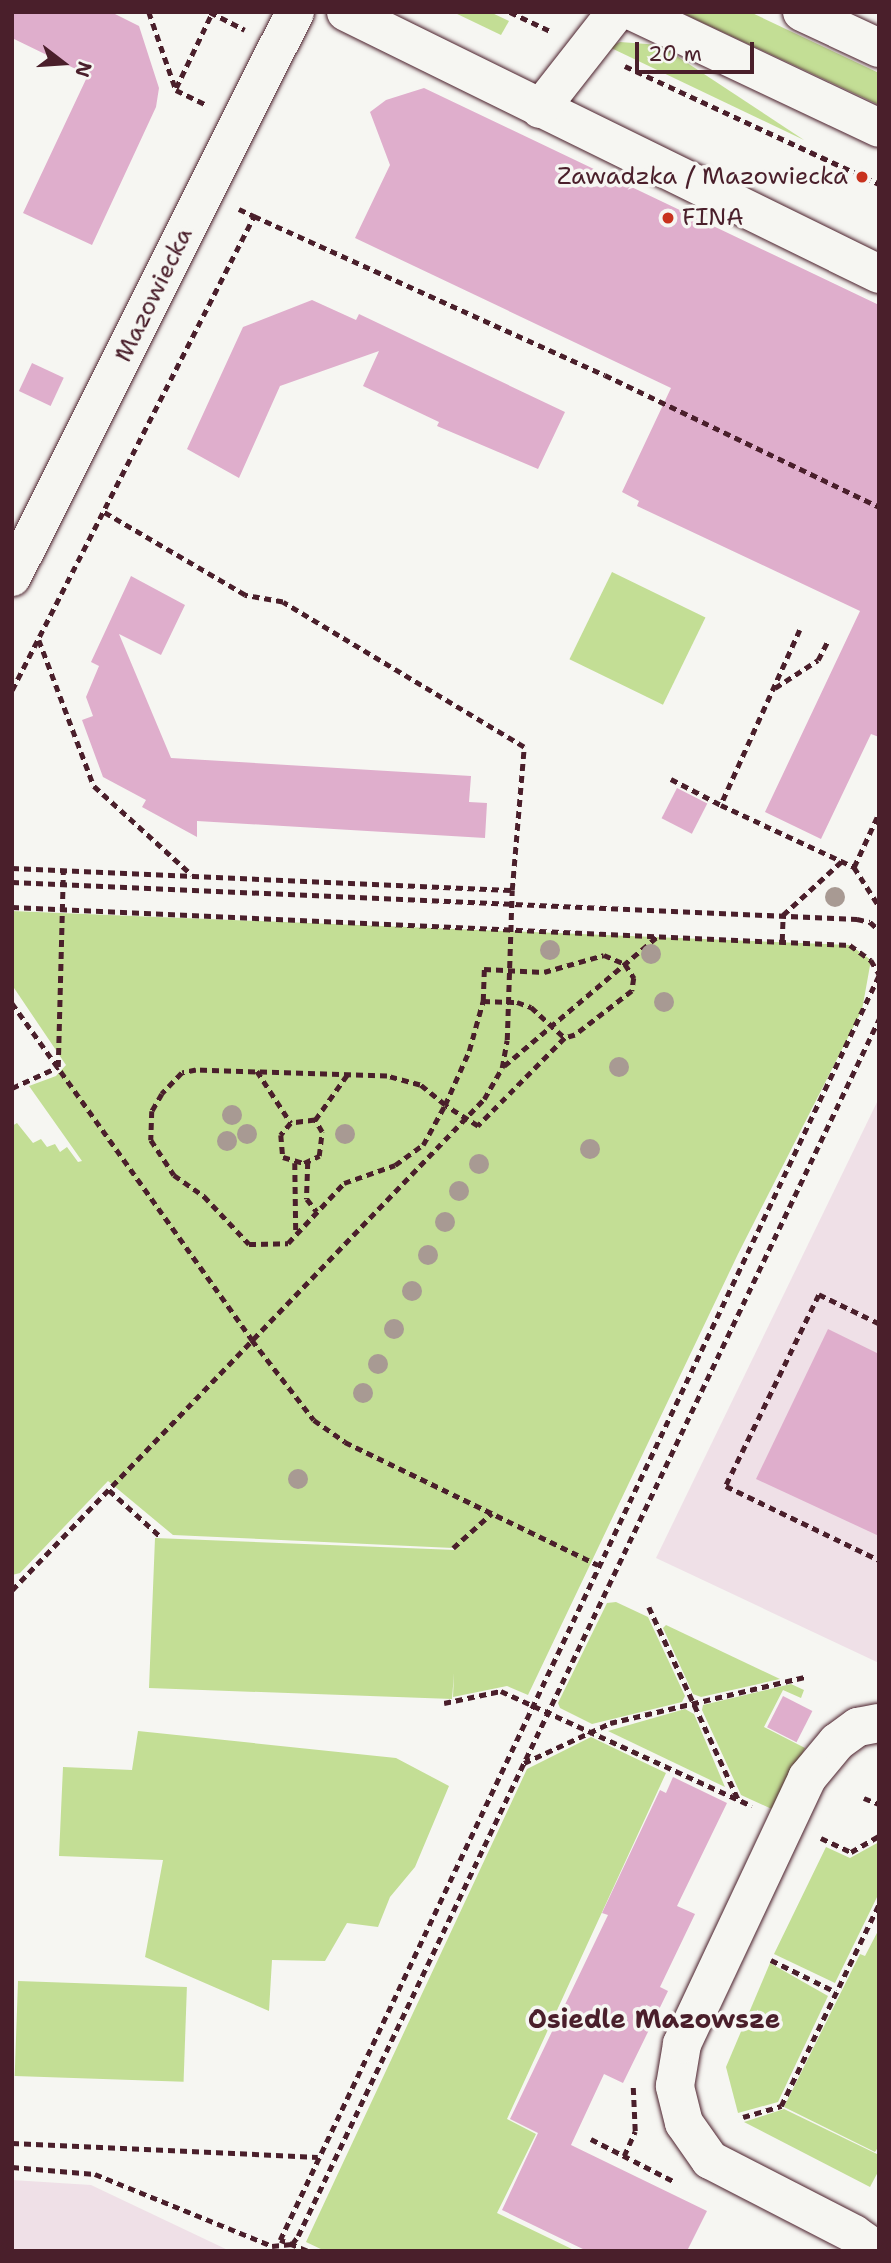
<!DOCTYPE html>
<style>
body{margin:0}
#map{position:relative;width:891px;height:2263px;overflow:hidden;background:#f6f6f2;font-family:"Shantell Sans",sans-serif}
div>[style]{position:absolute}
.built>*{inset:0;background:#efe0e7}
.green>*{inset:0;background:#c3de95;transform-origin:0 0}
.building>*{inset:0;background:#dfaecc;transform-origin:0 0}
.path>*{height:4.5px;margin-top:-2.25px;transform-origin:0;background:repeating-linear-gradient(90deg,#4a1f2b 0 7px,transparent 0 12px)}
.roads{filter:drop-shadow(0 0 2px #4a1f2b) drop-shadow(0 0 2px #4a1f2b)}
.minor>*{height:38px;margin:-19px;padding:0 19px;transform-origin:19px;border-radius:19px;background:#f6f6f2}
.trees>*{width:20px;height:20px;margin:-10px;border-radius:50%;background:#a89a93}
.dots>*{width:19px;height:19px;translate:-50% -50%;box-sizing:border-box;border:4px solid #f6f6f2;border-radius:50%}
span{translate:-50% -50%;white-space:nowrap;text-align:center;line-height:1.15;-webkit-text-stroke:7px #f6f6f2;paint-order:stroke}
.poi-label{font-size:24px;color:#4a1f2b}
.right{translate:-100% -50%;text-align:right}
.left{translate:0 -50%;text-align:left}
.street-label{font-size:24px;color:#4a1f2b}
.neighbourhood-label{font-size:26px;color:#4a1f2b;font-weight:700}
.frame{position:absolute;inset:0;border:14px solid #4a1f2b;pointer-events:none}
.north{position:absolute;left:28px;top:28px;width:70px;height:70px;-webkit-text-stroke:5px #f6f6f2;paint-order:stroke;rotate:107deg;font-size:19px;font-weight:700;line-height:28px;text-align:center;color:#4a1f2b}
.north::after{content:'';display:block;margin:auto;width:24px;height:32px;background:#4a1f2b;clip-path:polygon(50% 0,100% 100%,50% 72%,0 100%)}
.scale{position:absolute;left:635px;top:42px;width:119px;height:32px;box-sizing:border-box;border:4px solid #4a1f2b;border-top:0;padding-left:9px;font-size:21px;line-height:24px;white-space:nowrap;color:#4a1f2b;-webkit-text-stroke:5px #f6f6f2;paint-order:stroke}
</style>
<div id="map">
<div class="built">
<i style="clip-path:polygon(879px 1098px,879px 1663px,656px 1558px)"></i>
<i style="clip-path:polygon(12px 2180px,91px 2185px,230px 2251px,12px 2251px)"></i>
</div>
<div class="green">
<i style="clip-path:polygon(453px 12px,490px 12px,509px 21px,501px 35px)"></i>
<i style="clip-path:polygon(680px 12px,750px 12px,879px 73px,879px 105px)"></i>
<i style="clip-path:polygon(620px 42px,660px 45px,804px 140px,609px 47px)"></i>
<i style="left:612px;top:572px;width:104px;height:97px;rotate:26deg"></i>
<i style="clip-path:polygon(12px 911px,850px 945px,871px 960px,862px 1010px,738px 1254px,528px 1695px,507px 1686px,453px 1697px,454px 1673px,452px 1699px,149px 1688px,155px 1538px,456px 1550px,453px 1548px,173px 1535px,108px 1481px,20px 1573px,12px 1575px,12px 1126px,17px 1123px,33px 1143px,41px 1139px,47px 1147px,55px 1144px,60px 1152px,67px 1147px,78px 1162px,82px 1161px,29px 1086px,56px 1076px,66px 1065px,12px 985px)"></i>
<i style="clip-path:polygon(616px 1602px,648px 1617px,685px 1696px,682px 1702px,592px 1724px,560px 1708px,558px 1703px,607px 1603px)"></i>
<i style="clip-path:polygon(666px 1625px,780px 1679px,701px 1697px,693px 1694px,663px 1628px)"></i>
<i style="clip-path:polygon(791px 1684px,804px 1690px,801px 1698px,783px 1690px,764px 1727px,805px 1748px,776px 1811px,741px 1795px,702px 1710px,703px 1705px)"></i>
<i style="clip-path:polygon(685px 1709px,694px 1714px,725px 1787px,608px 1731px)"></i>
<i style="clip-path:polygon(138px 1731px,396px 1758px,449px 1786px,415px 1867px,390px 1897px,378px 1927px,347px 1923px,325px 1961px,272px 1960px,269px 2011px,145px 1957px,163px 1860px,59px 1856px,63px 1767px,132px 1770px)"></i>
<i style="clip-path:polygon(591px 1737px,666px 1773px,507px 2119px,536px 2134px,497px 2213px,576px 2251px,325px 2251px,306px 2242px,527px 1769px)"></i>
<i style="clip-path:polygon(879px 1842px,879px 1893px,835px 1983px,774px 1954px,826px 1847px,850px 1858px)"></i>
<i style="clip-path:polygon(879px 1929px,879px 2146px,875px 2152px,784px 2107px,860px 1954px,865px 1956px)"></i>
<i style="clip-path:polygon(770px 1963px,828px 1996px,778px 2102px,738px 2113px,726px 2067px)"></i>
<i style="left:18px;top:1981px;width:169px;height:95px;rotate:2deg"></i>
<i style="clip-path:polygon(784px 2109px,879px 2155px,879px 2170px,870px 2187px,744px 2122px)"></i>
</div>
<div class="building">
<i style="clip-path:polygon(12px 12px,111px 12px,139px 26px,159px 88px,156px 107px,92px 245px,23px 213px,88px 75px,12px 38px)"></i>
<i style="clip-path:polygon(424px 88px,879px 305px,879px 737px,871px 734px,821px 839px,765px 812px,860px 611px,637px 506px,639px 501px,622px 492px,671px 388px,355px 238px,390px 165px,370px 112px,386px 100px)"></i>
<i style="clip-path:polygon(312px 300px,356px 320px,359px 314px,565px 412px,538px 469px,437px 426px,439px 422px,363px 386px,379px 351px,280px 386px,239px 478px,187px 449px,243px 327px)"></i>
<i style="left:32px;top:363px;width:35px;height:31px;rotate:25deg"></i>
<i style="clip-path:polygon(131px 576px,185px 605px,161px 655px,119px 634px,171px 758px,471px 776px,469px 802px,487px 803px,485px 838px,197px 821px,197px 837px,142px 807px,146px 800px,103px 777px,82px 720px,93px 716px,86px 697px,99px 666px,91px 662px)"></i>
<i style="left:677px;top:788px;width:34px;height:34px;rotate:27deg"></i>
<i style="clip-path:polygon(828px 1329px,879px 1354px,879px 1536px,756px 1479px)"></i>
<i style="left:783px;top:1696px;width:33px;height:35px;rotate:27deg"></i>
<i style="clip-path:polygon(673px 1777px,727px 1803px,677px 1906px,695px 1914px,660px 1987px,668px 1991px,623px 2083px,604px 2074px,571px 2145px,707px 2211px,687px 2251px,587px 2251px,502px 2210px,538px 2133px,510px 2119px,608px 1915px,602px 1913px,660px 1790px,666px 1793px)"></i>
</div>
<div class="path">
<i style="left:149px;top:12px;width:83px;rotate:70.9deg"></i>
<i style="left:176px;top:90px;width:32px;rotate:26deg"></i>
<i style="left:210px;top:12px;width:39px;rotate:27deg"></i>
<i style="left:510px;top:12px;width:44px;rotate:25.4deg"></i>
<i style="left:625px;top:66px;width:280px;rotate:24.9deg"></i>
<i style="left:176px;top:88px;width:83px;rotate:-64.4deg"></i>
<i style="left:239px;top:209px;width:17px;rotate:25deg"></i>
<i style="left:800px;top:630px;width:192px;rotate:114.3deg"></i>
<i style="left:721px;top:805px;width:147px;rotate:25deg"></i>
<i style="left:854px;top:867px;width:60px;rotate:-65.2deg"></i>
<i style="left:39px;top:640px;width:156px;rotate:69.4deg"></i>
<i style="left:94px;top:786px;width:132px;rotate:42.2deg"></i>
<i style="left:775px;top:688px;width:51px;rotate:-33.1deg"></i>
<i style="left:818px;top:660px;width:20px;rotate:-63deg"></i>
<i style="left:12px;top:690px;width:532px;rotate:-62.95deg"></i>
<i style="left:254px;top:216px;width:385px;rotate:24.4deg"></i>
<i style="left:605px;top:375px;width:304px;rotate:25.7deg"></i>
<i style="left:671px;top:779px;width:56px;rotate:27.5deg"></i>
<i style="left:854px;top:867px;width:46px;rotate:57.3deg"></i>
<i style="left:12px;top:868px;width:500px;rotate:2.52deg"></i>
<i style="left:12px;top:882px;width:846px;rotate:2.51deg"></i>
<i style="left:857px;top:919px;width:13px;rotate:13deg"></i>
<i style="left:870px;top:922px;width:12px;rotate:42deg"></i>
<i style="left:12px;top:907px;width:839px;rotate:2.6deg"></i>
<i style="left:850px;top:945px;width:26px;rotate:36deg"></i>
<i style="left:871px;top:960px;width:16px;rotate:60deg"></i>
<i style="left:782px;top:941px;width:26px;rotate:-88deg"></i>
<i style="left:783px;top:915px;width:80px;rotate:-42.5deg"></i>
<i style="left:483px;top:1001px;width:32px;rotate:-88deg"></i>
<i style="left:484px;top:969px;width:60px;rotate:2.9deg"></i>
<i style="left:544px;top:972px;width:62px;rotate:-15.8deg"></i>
<i style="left:604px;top:955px;width:23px;rotate:23deg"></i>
<i style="left:625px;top:964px;width:17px;rotate:57deg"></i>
<i style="left:634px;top:978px;width:13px;rotate:99deg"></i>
<i style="left:632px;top:991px;width:72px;rotate:142.3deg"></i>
<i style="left:575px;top:1035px;width:10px;rotate:163deg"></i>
<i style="left:12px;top:1003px;width:414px;rotate:54.5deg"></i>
<i style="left:252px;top:1340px;width:101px;rotate:52.2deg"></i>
<i style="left:314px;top:1420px;width:38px;rotate:35deg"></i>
<i style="left:345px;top:1442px;width:281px;rotate:25.9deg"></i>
<i style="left:504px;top:1066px;width:202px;rotate:-40.2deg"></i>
<i style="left:257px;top:1071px;width:62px;rotate:56.8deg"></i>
<i style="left:12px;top:1088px;width:51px;rotate:-24.5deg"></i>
<i style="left:58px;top:1067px;width:196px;rotate:-88.5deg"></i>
<i style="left:445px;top:1105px;width:32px;rotate:-141deg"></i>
<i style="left:420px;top:1085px;width:34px;rotate:-165deg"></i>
<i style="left:387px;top:1076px;width:191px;rotate:-178.2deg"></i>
<i style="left:196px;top:1070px;width:14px;rotate:168deg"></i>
<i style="left:182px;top:1073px;width:29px;rotate:134deg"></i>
<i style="left:162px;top:1094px;width:20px;rotate:120deg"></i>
<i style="left:152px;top:1111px;width:29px;rotate:92deg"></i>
<i style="left:151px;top:1140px;width:42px;rotate:56.7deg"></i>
<i style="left:174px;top:1175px;width:37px;rotate:35deg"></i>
<i style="left:204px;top:1196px;width:66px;rotate:46.8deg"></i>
<i style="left:249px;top:1244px;width:39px;rotate:-1deg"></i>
<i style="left:288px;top:1243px;width:82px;rotate:-47deg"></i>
<i style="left:344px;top:1183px;width:54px;rotate:-19.4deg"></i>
<i style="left:395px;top:1165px;width:34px;rotate:-36deg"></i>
<i style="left:423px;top:1145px;width:46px;rotate:-61.2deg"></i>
<i style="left:445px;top:1105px;width:59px;rotate:-66deg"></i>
<i style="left:469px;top:1051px;width:52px;rotate:-74.4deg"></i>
<i style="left:483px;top:1001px;width:34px;rotate:2deg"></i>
<i style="left:517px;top:1002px;width:15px;rotate:20deg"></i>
<i style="left:531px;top:1007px;width:46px;rotate:42.4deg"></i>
<i style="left:565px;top:1038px;width:124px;rotate:134.7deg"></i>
<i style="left:478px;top:1126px;width:39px;rotate:-148deg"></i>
<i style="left:315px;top:1120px;width:24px;rotate:173deg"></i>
<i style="left:291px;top:1123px;width:16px;rotate:130deg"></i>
<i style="left:281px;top:1135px;width:22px;rotate:85deg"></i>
<i style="left:283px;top:1157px;width:22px;rotate:16deg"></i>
<i style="left:304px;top:1163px;width:17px;rotate:-25deg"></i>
<i style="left:319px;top:1156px;width:24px;rotate:-83deg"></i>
<i style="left:322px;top:1132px;width:14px;rotate:-120deg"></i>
<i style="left:315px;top:1120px;width:55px;rotate:-54.6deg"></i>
<i style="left:308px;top:1162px;width:37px;rotate:92deg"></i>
<i style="left:307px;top:1199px;width:16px;rotate:52deg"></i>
<i style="left:295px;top:1163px;width:71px;rotate:89.2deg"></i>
<i style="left:879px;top:1324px;width:67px;rotate:-154.2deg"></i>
<i style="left:819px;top:1295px;width:212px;rotate:116deg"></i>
<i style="left:726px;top:1486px;width:170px;rotate:25.8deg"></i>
<i style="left:109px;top:1490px;width:70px;rotate:42.1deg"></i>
<i style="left:453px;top:1548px;width:52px;rotate:-41.9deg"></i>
<i style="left:12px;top:1590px;width:681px;rotate:-46.13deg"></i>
<i style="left:484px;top:1099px;width:36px;rotate:-60deg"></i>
<i style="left:502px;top:1068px;width:28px;rotate:-80deg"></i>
<i style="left:507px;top:1040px;width:150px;rotate:-88.1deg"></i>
<i style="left:512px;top:890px;width:144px;rotate:-85.2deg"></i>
<i style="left:524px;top:747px;width:281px;rotate:-149deg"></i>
<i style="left:283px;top:602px;width:39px;rotate:-170deg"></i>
<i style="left:245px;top:595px;width:166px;rotate:-149.6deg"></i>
<i style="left:649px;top:1607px;width:212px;rotate:65.1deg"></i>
<i style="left:444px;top:1703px;width:58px;rotate:-11.9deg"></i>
<i style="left:501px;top:1691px;width:276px;rotate:24.6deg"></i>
<i style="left:524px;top:1763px;width:95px;rotate:-24.9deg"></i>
<i style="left:610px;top:1723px;width:200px;rotate:-13.3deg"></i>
<i style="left:864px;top:1798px;width:16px;rotate:22deg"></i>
<i style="left:821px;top:1838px;width:33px;rotate:25deg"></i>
<i style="left:851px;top:1852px;width:32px;rotate:-30deg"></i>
<i style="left:771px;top:1960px;width:72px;rotate:26.2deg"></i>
<i style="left:743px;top:2117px;width:40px;rotate:-16deg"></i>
<i style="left:781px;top:2106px;width:225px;rotate:-64.1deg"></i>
<i style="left:591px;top:2139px;width:94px;rotate:27.1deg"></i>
<i style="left:12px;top:2143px;width:306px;rotate:2.6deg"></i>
<i style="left:624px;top:2156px;width:27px;rotate:-66deg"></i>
<i style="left:635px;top:2131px;width:44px;rotate:-92.6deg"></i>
<i style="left:12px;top:2167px;width:83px;rotate:4.8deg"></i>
<i style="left:95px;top:2174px;width:191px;rotate:22.1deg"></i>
<i style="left:272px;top:2246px;width:20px;rotate:-6deg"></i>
<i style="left:292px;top:2244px;width:10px;rotate:-53deg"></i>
<i style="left:298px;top:2236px;width:1349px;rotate:-64.48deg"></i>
<i style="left:307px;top:2251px;width:29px;rotate:-158deg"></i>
<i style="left:280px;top:2240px;width:1400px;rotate:-64.66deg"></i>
</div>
<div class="roads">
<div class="minor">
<i style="left:346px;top:12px;width:594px;rotate:26.18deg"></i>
<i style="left:634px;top:12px;width:271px;rotate:25.3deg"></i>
<i style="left:802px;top:12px;width:85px;rotate:25.1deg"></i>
<i style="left:540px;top:109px;width:123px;rotate:-51.9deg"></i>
<i style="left:12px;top:577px;width:632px;rotate:-63.39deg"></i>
<i style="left:878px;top:2251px;width:29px;rotate:-145deg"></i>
<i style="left:854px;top:2234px;width:162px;rotate:-152.8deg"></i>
<i style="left:710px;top:2160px;width:45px;rotate:-125.1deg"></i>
<i style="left:684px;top:2123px;width:38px;rotate:-104deg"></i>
<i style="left:675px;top:2086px;width:43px;rotate:-80.5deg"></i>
<i style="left:682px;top:2044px;width:294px;rotate:-64.8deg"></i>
<i style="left:807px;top:1778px;width:47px;rotate:-50.2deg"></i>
<i style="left:837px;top:1742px;width:26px;rotate:-36deg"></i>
<i style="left:858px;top:1727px;width:21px;rotate:-11deg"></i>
</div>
</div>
<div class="trees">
<i style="left:835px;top:897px"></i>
<i style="left:550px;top:950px"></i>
<i style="left:651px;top:954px"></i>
<i style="left:664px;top:1002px"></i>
<i style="left:619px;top:1067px"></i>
<i style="left:232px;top:1115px"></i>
<i style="left:247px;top:1134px"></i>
<i style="left:345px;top:1134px"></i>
<i style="left:227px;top:1141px"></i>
<i style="left:590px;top:1149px"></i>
<i style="left:479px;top:1164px"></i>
<i style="left:459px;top:1191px"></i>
<i style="left:445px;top:1222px"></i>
<i style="left:428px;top:1255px"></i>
<i style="left:412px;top:1291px"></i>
<i style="left:394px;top:1329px"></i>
<i style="left:378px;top:1364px"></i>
<i style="left:363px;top:1393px"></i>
<i style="left:298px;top:1479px"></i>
</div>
<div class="dots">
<i style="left:862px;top:177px;background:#c8321e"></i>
<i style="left:668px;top:218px;background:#c8321e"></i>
</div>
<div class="poi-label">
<span class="right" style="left:848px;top:177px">Zawadzka / Mazowiecka</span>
<span class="left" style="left:682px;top:218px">FINA</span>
</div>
<div class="street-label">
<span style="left:154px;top:295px;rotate:-64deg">Mazowiecka</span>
</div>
<div class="neighbourhood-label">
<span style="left:654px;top:2019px">Osiedle Mazowsze</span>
</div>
<div class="frame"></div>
<div class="north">N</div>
<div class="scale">20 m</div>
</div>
